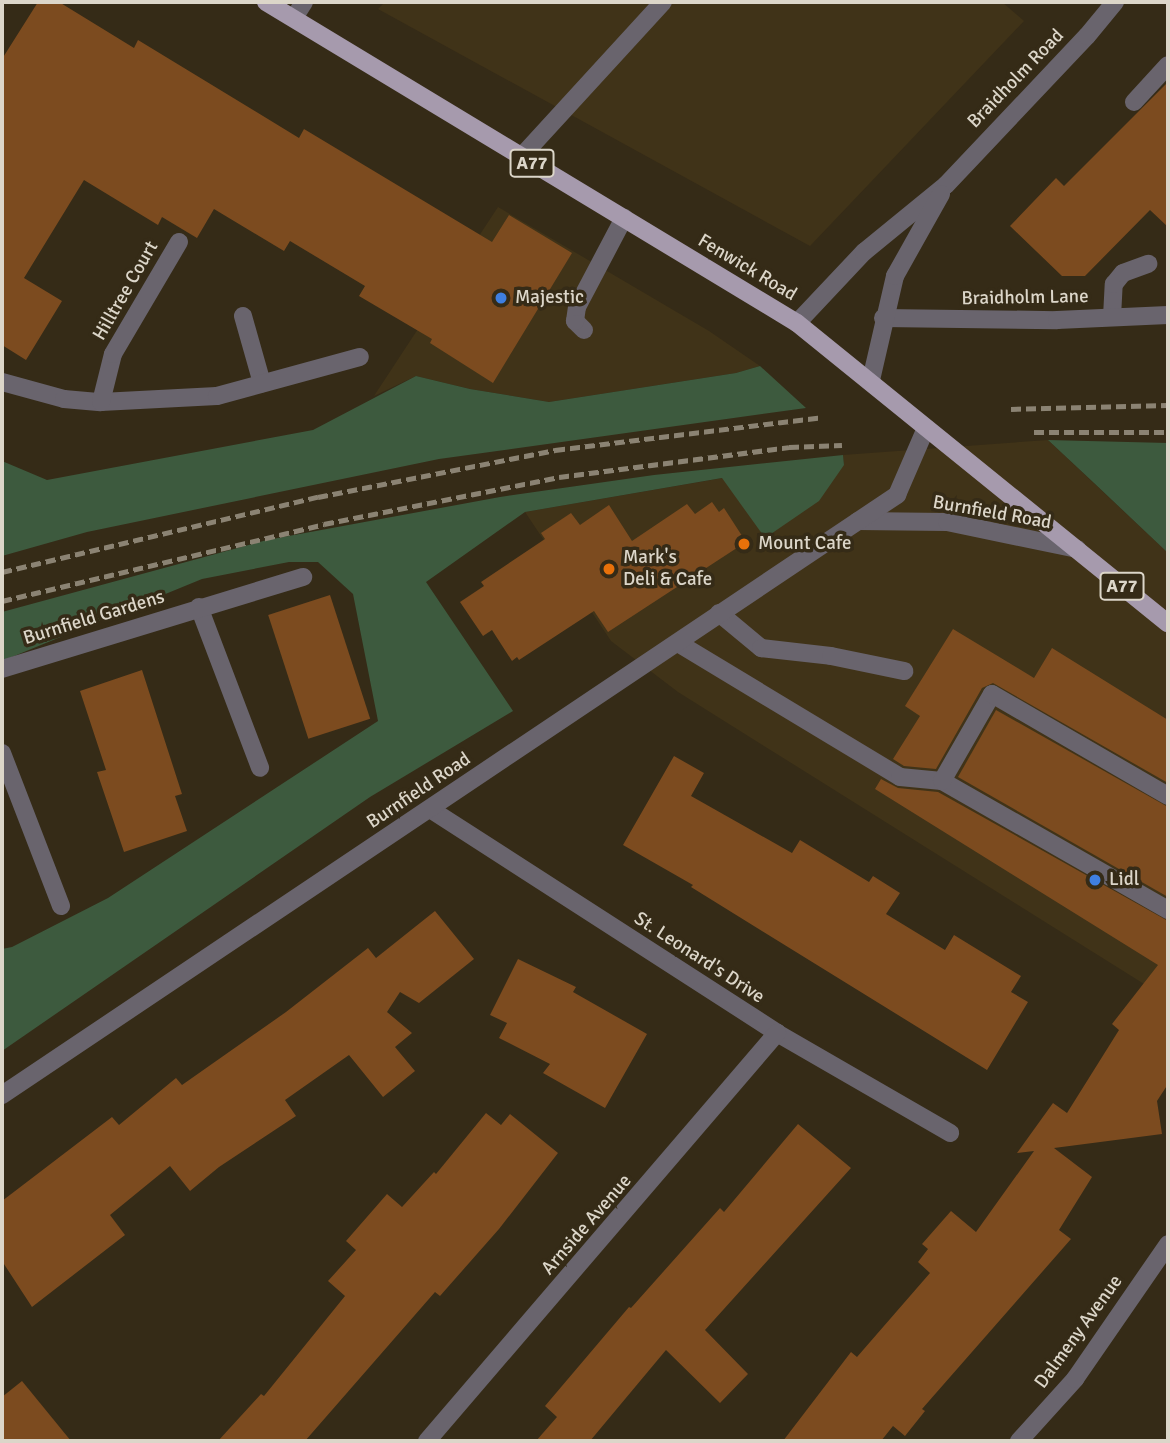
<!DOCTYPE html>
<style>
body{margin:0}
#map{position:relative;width:1170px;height:1443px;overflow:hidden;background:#352b17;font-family:Signika,sans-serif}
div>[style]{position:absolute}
.built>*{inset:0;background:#403318}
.green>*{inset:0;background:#3d5a3e}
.building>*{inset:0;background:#7c4b1f;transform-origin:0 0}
.service>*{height:18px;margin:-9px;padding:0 9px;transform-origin:9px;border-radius:9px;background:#69646d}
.minor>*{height:18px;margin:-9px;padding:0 9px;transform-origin:9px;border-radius:9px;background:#69646d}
.tertiary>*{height:18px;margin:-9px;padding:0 9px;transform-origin:9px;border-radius:9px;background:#69646d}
.primary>*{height:18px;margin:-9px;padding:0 9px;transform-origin:9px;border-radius:9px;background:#a69aad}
.rail>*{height:5px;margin-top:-2.5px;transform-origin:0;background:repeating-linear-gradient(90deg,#8b8373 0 10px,transparent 0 15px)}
.dots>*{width:19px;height:19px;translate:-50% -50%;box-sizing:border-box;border:4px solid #352b17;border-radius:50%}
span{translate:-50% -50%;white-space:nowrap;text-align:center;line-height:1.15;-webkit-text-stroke:7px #352b17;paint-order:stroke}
.shield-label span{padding:2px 5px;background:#352b17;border:2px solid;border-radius:5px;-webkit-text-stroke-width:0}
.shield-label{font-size:18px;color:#dcd6c9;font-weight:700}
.street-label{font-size:19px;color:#dcd6c9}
.poi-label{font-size:19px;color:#dcd6c9}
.left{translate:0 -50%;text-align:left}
.frame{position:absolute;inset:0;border:4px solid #dcd6c9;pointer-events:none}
</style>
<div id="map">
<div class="built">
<i style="clip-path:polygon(385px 2px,1002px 2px,1024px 21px,810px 246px,378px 9px)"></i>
<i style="clip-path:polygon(498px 207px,709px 331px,760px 366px,736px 373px,549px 402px,470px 389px,416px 376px,374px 396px)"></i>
<i style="clip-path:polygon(1048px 440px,1168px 553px,1168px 999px,678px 692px,611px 641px,525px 512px,723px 478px,844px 465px,843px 455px)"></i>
</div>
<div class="green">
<i style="clip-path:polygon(760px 366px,806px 408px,439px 459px,87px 532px,2px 556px,2px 461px,47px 480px,313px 430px,416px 376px,470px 389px,549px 402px,736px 373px)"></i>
<i style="clip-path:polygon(1048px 440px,1168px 443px,1168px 553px,1094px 483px)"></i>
<i style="clip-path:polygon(843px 455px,844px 465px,819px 501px,765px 538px,722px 478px,525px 512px,426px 582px,513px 711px,370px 797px,2px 1051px,2px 949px,12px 947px,108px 898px,378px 721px,353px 594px,318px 562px,289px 562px,202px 579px,2px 661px,2px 612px,267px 540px,500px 497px,654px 475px)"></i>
</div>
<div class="building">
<i style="clip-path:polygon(38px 2px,59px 2px,134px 48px,138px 40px,299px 138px,304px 129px,492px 242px,509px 215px,572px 253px,493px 383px,430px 343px,432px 339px,359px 296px,365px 286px,290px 241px,284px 251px,214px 209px,197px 238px,162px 217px,158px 225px,84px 180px,24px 278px,62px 301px,26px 360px,2px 345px,2px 59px)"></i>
<i style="clip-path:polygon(1168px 82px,1168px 227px,1150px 210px,1085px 276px,1062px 276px,1010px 226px,1056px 178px,1064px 186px)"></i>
<i style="clip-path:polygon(712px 502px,719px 512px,724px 508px,746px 542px,608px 632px,594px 611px,519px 660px,517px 657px,512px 661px,492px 630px,483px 636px,460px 602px,484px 586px,481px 582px,545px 539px,541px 533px,571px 513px,580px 525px,609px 505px,632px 541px,687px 504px,695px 514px)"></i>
<i style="left:330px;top:595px;width:130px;height:65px;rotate:72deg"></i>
<i style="clip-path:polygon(953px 629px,1034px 678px,1052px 648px,1168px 720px,1168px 783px,993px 683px,982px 688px,936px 769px,904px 766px,893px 759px,920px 716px,905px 706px)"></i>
<i style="clip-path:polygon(142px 670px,182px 794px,175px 796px,187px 831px,124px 852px,97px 772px,106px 770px,80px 691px)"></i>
<i style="clip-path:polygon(996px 710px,1168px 807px,1168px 897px,958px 777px)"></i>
<i style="clip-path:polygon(674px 756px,704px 773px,691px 796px,792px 853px,800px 840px,869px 882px,873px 876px,900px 893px,886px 914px,945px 950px,954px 935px,1021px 976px,1011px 992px,1028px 1002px,987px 1070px,691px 887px,693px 885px,623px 845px)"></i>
<i style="clip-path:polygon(881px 779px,898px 788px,938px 792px,1168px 921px,1168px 1084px,1157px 1101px,1162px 1134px,1054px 1148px,1092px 1177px,1059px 1230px,1071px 1239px,922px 1409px,925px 1411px,905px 1436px,893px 1426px,881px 1441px,783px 1441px,851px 1352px,857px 1357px,930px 1273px,918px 1262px,928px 1249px,922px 1244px,951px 1211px,976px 1232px,1034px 1151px,1017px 1153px,1053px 1103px,1067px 1113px,1119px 1030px,1112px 1024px,1158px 965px,875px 789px)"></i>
<i style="clip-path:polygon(435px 911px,474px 959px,419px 1003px,400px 992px,387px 1012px,412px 1033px,395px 1047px,415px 1071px,383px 1097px,349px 1055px,285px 1100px,296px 1116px,219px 1167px,190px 1191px,170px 1166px,110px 1215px,125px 1235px,32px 1307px,2px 1261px,2px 1201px,112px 1117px,119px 1125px,176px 1078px,182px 1085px,286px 1012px,368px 948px,376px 958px)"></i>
<i style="clip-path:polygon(518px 959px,576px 987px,573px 992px,647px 1034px,605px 1108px,543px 1073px,550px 1064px,499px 1038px,507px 1023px,490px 1015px)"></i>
<i style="clip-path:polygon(486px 1113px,501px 1125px,510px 1114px,558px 1153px,499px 1229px,440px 1296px,435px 1292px,305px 1441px,218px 1441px,261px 1394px,264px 1396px,345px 1296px,328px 1281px,356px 1250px,346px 1241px,387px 1194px,402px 1207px,434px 1172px,436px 1174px)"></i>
<i style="clip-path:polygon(798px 1124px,851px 1168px,705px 1330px,748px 1374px,720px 1403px,666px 1350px,590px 1441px,536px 1441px,557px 1417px,545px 1406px,629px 1307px,631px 1308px,720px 1208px,724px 1212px)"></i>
<i style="clip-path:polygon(22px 1381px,71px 1441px,2px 1441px,2px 1397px)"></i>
</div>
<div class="service">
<i style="left:294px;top:18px;width:19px;rotate:-58deg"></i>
<i style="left:1134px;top:102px;width:50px;rotate:-47.4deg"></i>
<i style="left:521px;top:157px;width:210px;rotate:-47.5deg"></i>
<i style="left:1112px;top:317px;width:33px;rotate:-87deg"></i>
<i style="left:1114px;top:284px;width:14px;rotate:-51deg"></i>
<i style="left:1123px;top:273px;width:27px;rotate:-20deg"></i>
<i style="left:883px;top:318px;width:174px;rotate:0.7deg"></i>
<i style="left:1057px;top:320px;width:111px;rotate:-2.6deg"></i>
<i style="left:584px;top:330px;width:13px;rotate:-135deg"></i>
<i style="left:575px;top:321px;width:14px;rotate:-82deg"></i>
<i style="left:577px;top:307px;width:101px;rotate:-62.2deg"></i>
<i style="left:719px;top:613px;width:55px;rotate:39.8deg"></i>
<i style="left:761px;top:648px;width:70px;rotate:6.5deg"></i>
<i style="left:831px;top:656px;width:75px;rotate:11.6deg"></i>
<i style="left:678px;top:643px;width:259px;rotate:31.1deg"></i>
<i style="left:900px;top:777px;width:42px;rotate:5.4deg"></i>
<i style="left:942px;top:781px;width:260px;rotate:29.7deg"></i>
<i style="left:942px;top:781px;width:100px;rotate:-60.1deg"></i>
<i style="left:992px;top:694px;width:203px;rotate:30.1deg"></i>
</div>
<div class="minor">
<i style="left:243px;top:316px;width:70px;rotate:74.2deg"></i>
<i style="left:2px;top:382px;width:64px;rotate:15.3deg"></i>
<i style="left:64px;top:399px;width:37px;rotate:5deg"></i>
<i style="left:101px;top:402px;width:116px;rotate:-3deg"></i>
<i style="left:217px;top:396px;width:148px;rotate:-15.3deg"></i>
<i style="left:101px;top:402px;width:49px;rotate:-76deg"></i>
<i style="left:113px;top:354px;width:130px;rotate:-59.5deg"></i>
<i style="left:858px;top:521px;width:89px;rotate:0.6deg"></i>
<i style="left:947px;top:522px;width:133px;rotate:11.7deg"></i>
<i style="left:199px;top:607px;width:172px;rotate:69.2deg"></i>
<i style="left:2px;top:669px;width:315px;rotate:-17deg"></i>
<i style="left:2px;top:753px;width:164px;rotate:68.9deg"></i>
<i style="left:430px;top:809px;width:413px;rotate:32.8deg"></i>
<i style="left:777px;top:1033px;width:200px;rotate:30deg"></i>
<i style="left:2px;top:1095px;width:1078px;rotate:-33.84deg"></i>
<i style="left:897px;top:495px;width:73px;rotate:-66.6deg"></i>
<i style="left:427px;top:1441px;width:538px;rotate:-49.38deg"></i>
<i style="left:1019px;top:1441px;width:84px;rotate:-47.9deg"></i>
<i style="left:1075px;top:1379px;width:164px;rotate:-55.4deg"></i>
</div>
<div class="tertiary">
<i style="left:797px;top:323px;width:98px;rotate:-46.7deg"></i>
<i style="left:864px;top:252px;width:106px;rotate:-39.3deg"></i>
<i style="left:946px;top:185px;width:205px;rotate:-46.6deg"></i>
<i style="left:1087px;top:36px;width:44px;rotate:-50.5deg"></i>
<i style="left:871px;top:380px;width:107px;rotate:-77deg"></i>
<i style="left:895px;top:276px;width:94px;rotate:-60.7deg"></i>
</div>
<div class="primary">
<i style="left:266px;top:2px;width:620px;rotate:31.15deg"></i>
<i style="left:797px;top:323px;width:477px;rotate:39deg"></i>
</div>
<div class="rail">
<i style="left:1011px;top:409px;width:157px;rotate:-1.5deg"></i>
<i style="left:1034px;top:432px;width:134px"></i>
<i style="left:2px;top:572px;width:325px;rotate:-13.4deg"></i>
<i style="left:318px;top:497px;width:242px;rotate:-11.2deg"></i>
<i style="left:555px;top:450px;width:269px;rotate:-7deg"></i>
<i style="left:2px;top:601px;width:331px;rotate:-13.4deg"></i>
<i style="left:324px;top:524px;width:240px;rotate:-11.3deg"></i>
<i style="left:559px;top:477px;width:232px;rotate:-7.4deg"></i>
<i style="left:789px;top:447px;width:53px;rotate:-2.2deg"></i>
</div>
<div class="dots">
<i style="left:501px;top:298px;background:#3f7fe0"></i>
<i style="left:744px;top:544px;background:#e8710a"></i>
<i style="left:609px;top:569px;background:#e8710a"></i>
<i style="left:1095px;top:880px;background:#3f7fe0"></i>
</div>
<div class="shield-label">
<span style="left:532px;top:163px">A77</span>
<span style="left:1122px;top:586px">A77</span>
</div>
<div class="street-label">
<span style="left:1016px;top:79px;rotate:-46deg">Braidholm Road</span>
<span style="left:747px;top:268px;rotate:31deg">Fenwick Road</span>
<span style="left:126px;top:291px;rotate:-60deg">Hilltree Court</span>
<span style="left:1025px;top:298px;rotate:-1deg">Braidholm Lane</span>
<span style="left:992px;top:513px;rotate:10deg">Burnfield Road</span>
<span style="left:94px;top:618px;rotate:-17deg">Burnfield Gardens</span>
<span style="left:419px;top:791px;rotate:-34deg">Burnfield Road</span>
<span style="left:699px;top:958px;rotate:33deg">St. Leonard's Drive</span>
<span style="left:587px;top:1225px;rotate:-49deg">Arnside Avenue</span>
<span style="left:1079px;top:1332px;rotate:-54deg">Dalmeny Avenue</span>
</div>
<div class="poi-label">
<span class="left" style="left:515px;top:298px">Majestic</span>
<span class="left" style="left:758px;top:544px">Mount Cafe</span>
<span class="left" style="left:623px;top:569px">Mark's<br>Deli &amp; Cafe</span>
<span class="left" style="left:1109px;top:880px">Lidl</span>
</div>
<div class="frame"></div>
</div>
